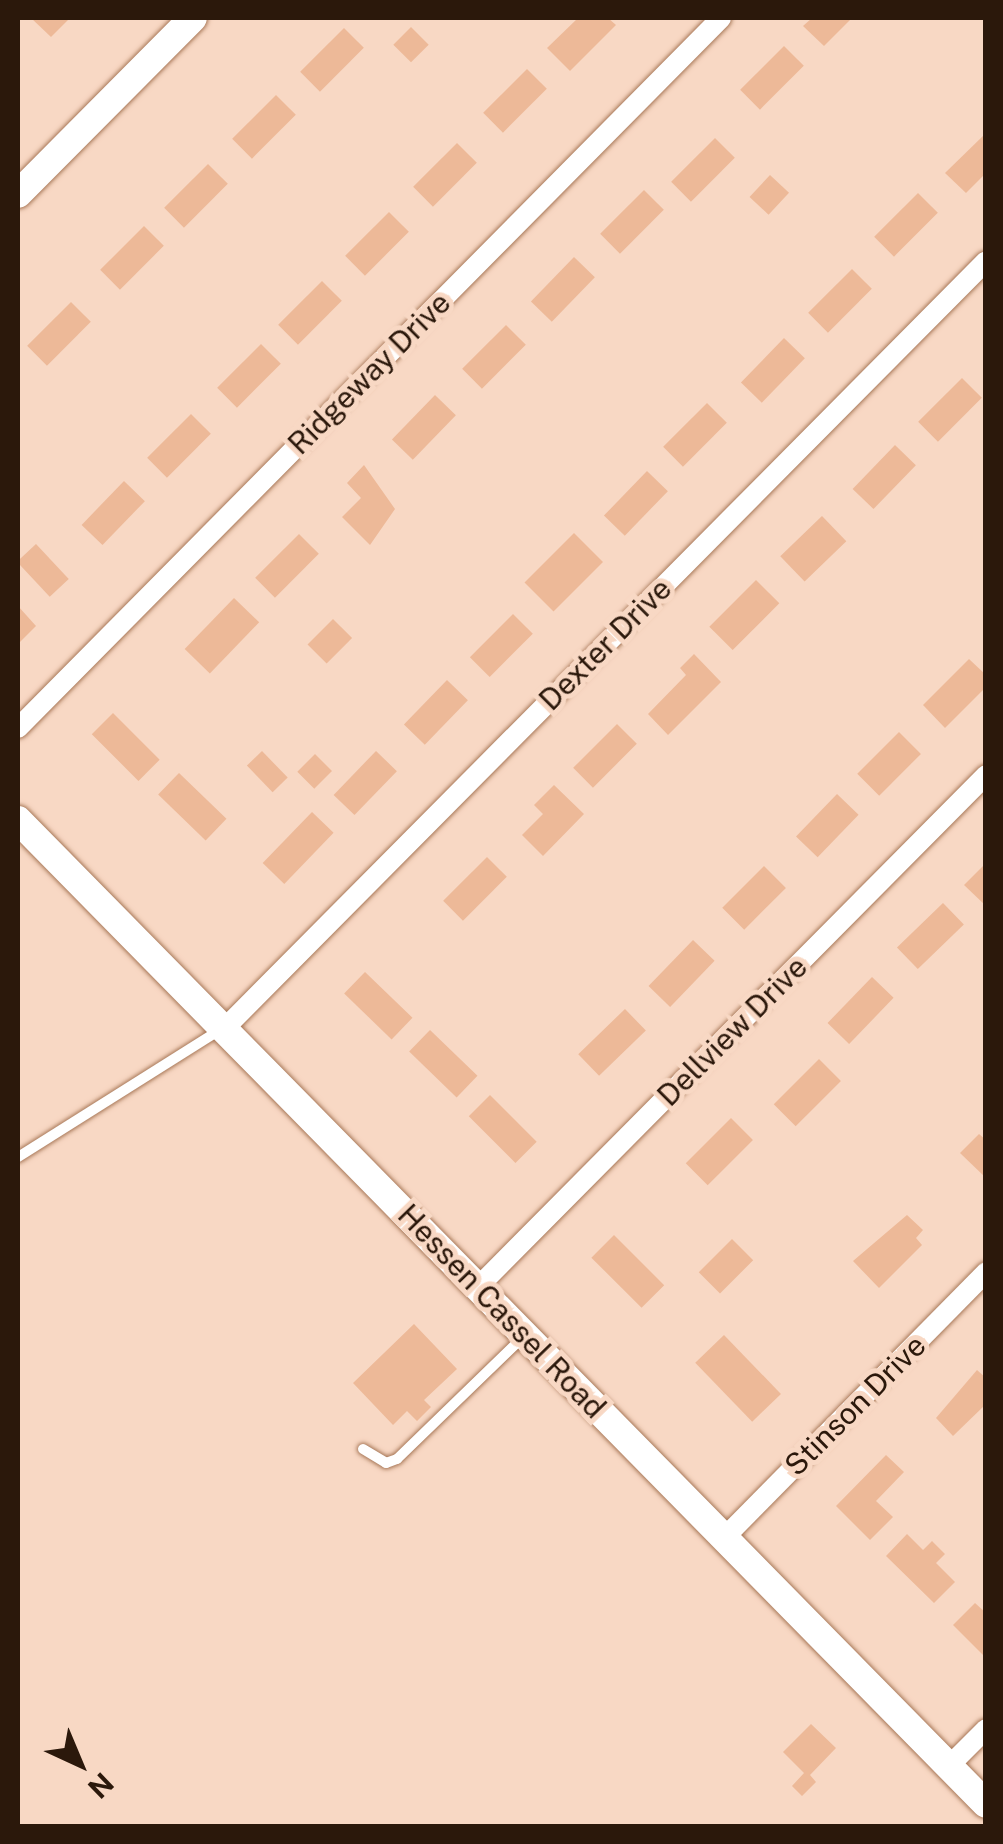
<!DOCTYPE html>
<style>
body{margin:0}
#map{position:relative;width:1003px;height:1844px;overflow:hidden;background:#f8d8c4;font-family:"Public Sans",sans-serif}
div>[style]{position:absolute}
.building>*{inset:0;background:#edb998;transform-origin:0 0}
.roads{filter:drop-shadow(0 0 2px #a87858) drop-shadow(0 0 2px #a87858)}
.service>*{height:10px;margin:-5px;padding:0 5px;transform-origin:5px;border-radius:5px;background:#fff}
.minor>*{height:20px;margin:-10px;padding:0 10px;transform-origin:10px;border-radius:10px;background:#fff}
.secondary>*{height:28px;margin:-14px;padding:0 14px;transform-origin:14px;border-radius:14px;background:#fff}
span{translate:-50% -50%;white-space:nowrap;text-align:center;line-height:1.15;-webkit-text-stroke:10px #f8d8c4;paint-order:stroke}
.street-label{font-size:30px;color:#2b180b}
.frame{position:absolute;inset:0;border:20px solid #2b180b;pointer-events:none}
.north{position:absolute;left:30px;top:1714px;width:100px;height:100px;-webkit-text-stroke:8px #f8d8c4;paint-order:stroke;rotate:136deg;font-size:28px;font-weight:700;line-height:40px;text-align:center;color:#2b180b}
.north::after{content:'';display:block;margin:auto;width:35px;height:45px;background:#2b180b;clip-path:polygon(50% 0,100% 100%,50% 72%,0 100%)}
</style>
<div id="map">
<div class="building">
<i style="clip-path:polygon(31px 18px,70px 18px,51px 37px)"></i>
<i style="clip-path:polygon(578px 18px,608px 18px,616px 25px,570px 71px,547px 48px)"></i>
<i style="clip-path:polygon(812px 18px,852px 18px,824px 46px,803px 26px)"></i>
<i style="left:411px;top:27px;width:25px;height:25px;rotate:45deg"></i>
<i style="left:344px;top:28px;width:28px;height:62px;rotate:45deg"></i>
<i style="left:784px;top:46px;width:28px;height:62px;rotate:45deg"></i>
<i style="left:527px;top:69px;width:28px;height:62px;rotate:45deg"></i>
<i style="left:276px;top:95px;width:28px;height:62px;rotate:45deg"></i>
<i style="clip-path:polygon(986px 133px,986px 173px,966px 193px,945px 173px)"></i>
<i style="left:715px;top:138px;width:28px;height:62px;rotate:45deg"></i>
<i style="left:457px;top:143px;width:28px;height:62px;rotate:45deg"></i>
<i style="left:208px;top:164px;width:28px;height:62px;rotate:45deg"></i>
<i style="left:770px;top:175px;width:26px;height:30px;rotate:43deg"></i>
<i style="left:644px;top:190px;width:28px;height:62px;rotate:45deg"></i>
<i style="left:918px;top:193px;width:28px;height:62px;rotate:45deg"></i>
<i style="left:389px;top:212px;width:28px;height:62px;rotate:45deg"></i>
<i style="left:144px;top:226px;width:28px;height:62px;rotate:45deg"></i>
<i style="left:574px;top:257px;width:29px;height:62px;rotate:44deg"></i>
<i style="left:852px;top:269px;width:28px;height:62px;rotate:45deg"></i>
<i style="left:322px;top:281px;width:28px;height:62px;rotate:45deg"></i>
<i style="left:71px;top:302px;width:28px;height:62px;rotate:45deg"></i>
<i style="left:506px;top:325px;width:28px;height:62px;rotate:45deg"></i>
<i style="left:784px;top:338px;width:29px;height:62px;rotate:44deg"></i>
<i style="left:261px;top:344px;width:28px;height:62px;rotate:45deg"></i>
<i style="left:962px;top:378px;width:28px;height:62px;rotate:45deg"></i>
<i style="left:435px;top:395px;width:29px;height:62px;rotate:44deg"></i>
<i style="left:707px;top:403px;width:28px;height:62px;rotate:45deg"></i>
<i style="left:191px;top:414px;width:28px;height:62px;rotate:45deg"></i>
<i style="left:895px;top:445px;width:29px;height:61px;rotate:44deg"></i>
<i style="clip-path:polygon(364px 465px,395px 509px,370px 545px,342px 517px,361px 498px,347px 483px)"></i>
<i style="left:647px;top:471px;width:29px;height:62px;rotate:44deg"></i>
<i style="left:124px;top:481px;width:29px;height:61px;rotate:44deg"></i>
<i style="left:822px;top:516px;width:35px;height:58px;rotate:46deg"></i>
<i style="left:574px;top:533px;width:41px;height:70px;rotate:45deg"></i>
<i style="left:299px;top:534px;width:28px;height:62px;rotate:45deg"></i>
<i style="left:36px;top:544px;width:48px;height:26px;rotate:47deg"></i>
<i style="left:756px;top:580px;width:33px;height:66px;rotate:45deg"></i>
<i style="left:234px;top:598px;width:35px;height:71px;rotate:44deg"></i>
<i style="clip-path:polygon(18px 606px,36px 626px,18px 644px)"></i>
<i style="left:513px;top:614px;width:28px;height:61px;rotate:45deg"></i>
<i style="left:333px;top:619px;width:27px;height:36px;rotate:45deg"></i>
<i style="clip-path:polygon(694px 654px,721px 682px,668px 735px,648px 714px,686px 675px,680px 668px)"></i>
<i style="clip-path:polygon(969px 659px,986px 675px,986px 687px,945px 728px,923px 705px)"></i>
<i style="left:447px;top:680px;width:29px;height:62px;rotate:44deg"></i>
<i style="left:113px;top:713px;width:66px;height:30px;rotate:45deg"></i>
<i style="left:617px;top:724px;width:28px;height:62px;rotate:45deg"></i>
<i style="left:899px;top:732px;width:31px;height:59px;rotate:45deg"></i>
<i style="left:262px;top:751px;width:37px;height:21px;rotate:46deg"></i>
<i style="left:376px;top:751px;width:29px;height:61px;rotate:44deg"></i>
<i style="left:315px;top:754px;width:24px;height:25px;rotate:45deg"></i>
<i style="left:179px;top:773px;width:66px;height:30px;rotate:44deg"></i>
<i style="clip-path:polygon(554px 785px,584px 814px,543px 856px,522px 835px,543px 814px,534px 805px)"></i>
<i style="left:837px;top:794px;width:30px;height:59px;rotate:44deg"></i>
<i style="left:312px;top:812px;width:30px;height:71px;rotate:44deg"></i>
<i style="left:487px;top:857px;width:28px;height:62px;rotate:45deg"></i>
<i style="clip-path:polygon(986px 863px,986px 906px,964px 885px)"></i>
<i style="left:764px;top:866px;width:31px;height:59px;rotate:45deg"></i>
<i style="left:943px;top:903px;width:30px;height:64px;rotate:46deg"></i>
<i style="left:693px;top:940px;width:30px;height:64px;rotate:44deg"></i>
<i style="left:365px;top:972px;width:66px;height:30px;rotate:44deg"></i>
<i style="left:872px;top:977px;width:30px;height:64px;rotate:44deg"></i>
<i style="left:625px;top:1009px;width:30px;height:65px;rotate:46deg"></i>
<i style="left:430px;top:1030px;width:66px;height:30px;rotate:44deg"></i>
<i style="left:819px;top:1059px;width:31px;height:64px;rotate:45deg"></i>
<i style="left:490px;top:1095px;width:66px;height:30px;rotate:45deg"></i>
<i style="left:731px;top:1118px;width:31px;height:64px;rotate:45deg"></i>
<i style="clip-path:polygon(979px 1134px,986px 1140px,986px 1178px,960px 1153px)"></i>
<i style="clip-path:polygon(907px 1215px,923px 1230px,916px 1238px,922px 1245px,879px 1288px,853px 1261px)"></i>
<i style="left:614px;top:1235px;width:71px;height:32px;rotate:45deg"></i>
<i style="left:732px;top:1239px;width:30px;height:47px;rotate:45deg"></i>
<i style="clip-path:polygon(414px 1324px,457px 1369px,424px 1400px,431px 1407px,417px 1421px,407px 1411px,393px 1425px,353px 1383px)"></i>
<i style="left:724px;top:1335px;width:82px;height:40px;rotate:46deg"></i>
<i style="clip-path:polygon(977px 1370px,986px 1378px,986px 1404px,953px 1436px,936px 1418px)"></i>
<i style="clip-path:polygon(886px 1455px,904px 1472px,876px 1501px,893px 1517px,870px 1540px,836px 1506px)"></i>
<i style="clip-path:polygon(907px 1534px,923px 1550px,932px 1541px,945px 1554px,936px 1563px,955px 1582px,934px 1603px,886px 1556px)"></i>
<i style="clip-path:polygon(975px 1603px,986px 1613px,986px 1658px,953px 1625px)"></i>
<i style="clip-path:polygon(811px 1724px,836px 1748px,810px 1775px,816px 1782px,802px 1796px,792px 1786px,804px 1773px,783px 1752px)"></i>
</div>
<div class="roads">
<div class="service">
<i style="left:18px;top:1157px;width:239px;rotate:-32.2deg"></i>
<i style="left:363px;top:1449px;width:27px;rotate:31deg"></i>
<i style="left:386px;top:1463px;width:12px;rotate:-20deg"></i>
<i style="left:397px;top:1459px;width:177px;rotate:-44.1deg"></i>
</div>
<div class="minor">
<i style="left:18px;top:728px;width:999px;rotate:-45.28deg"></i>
<i style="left:225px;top:1028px;width:1080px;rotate:-45.22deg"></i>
<i style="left:478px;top:1287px;width:721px;rotate:-45.22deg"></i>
<i style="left:725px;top:1537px;width:372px;rotate:-45.4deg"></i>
<i style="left:949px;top:1766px;width:52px;rotate:-45deg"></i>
</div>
<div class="secondary">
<i style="left:18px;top:194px;width:248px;rotate:-45.2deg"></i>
<i style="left:18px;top:820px;width:1380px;rotate:45.47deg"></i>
</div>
</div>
<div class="street-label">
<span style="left:369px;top:373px;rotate:-45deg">Ridgeway Drive</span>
<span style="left:605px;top:644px;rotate:-45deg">Dexter Drive</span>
<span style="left:732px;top:1031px;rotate:-45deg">Dellview Drive</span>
<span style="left:502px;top:1311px;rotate:46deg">Hessen Cassel Road</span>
<span style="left:855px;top:1405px;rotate:-45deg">Stinson Drive</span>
</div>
<div class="frame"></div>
<div class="north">N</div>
</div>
